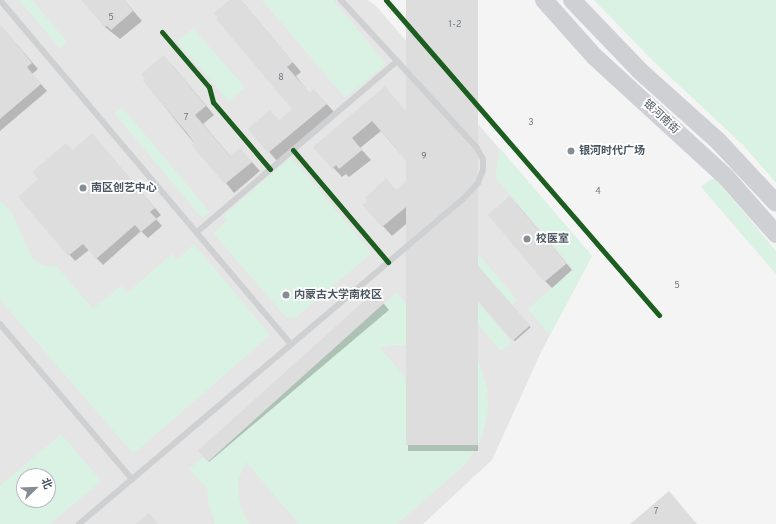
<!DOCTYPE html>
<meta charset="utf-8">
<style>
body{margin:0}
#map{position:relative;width:776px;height:524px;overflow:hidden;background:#f4f4f4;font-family:Overpass,"Noto Sans SC",sans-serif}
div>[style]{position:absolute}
.education>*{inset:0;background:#e6e5e6}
.green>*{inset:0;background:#d9f2e3;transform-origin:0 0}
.shadow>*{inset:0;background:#0003;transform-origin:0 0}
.building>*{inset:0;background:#ddddde;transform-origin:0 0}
.lane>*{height:6px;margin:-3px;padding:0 3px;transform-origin:3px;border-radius:3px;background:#ced0d2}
.secondary>*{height:18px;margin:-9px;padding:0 9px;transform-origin:9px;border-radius:9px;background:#ced0d4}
.cycleway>*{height:5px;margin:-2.5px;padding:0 2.5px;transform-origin:2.5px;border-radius:2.5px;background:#1b5e20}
.dots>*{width:11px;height:11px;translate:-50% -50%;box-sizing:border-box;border:2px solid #fff;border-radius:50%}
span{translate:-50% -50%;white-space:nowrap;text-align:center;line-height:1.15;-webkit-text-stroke:3.5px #fff;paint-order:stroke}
.number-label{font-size:9px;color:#707881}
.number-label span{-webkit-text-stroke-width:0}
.street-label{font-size:11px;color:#4a5661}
.poi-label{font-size:11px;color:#4a5661;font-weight:700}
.left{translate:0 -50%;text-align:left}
.north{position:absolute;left:16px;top:468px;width:40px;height:40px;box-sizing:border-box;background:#fff;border:1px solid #b7bbc0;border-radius:50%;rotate:67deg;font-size:11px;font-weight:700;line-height:16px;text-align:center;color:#4a5661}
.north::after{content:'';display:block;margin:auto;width:14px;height:18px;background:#868d94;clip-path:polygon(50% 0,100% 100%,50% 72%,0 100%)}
</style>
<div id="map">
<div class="education">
<i style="clip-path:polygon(evenodd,0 0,368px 0,376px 6px,592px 256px,542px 350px,492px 460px,423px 524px,0 524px,0 0,24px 476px,48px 476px,48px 500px,24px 500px,24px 476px)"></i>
</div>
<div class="green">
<i style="clip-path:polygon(19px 0,32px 0,67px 42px,60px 48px)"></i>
<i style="clip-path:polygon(262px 0,333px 0,386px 64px,345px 98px)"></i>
<i style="clip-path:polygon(594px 0,776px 0,776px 183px,744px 146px,653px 61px)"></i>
<i style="left:193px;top:28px;width:79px;height:21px;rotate:49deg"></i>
<i style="left:122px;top:107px;width:137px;height:10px;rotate:50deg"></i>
<i style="clip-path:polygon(500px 148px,592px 256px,550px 335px,528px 309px,573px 269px,495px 177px)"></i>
<i style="clip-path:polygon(291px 157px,372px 253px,295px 318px,286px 317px,213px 233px,227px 221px,223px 216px)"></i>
<i style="clip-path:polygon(711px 179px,715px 179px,738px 205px,776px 251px,776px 274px,701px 187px)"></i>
<i style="clip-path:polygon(0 201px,11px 211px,32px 258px,43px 266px,57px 267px,93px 309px,121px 286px,127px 293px,172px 254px,177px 260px,194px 244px,270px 335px,137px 451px,132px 452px,0 300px)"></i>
<i style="left:454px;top:225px;width:98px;height:8px;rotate:50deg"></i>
<i style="left:429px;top:244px;width:128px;height:14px;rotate:50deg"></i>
<i style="clip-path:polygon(evenodd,397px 293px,415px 314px,430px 317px,454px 331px,469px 347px,480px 364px,487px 389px,488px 410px,482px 438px,466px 464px,397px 524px,299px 524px,246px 462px,238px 480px,238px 491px,241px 508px,249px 524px,215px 524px,208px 501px,207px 488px,189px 469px,397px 293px,394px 345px,414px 346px,426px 350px,446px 367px,452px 378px,458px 398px,457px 415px,451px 431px,380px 348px,394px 345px)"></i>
<i style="clip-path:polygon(evenodd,61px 434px,101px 481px,50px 524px,0 524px,0 486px,61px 434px,24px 476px,48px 476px,48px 500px,24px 500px,24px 476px)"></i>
</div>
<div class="shadow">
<i style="clip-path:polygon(82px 0,124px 0,142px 21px,120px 39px,105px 27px)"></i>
<i style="clip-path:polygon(231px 0,240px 0,245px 5px,301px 72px,296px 76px,310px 94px,314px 90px,335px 113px,278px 162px,249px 129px,279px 121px,293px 109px)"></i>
<i style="left:408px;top:0;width:70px;height:451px"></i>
<i style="clip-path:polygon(0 25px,38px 69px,32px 74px,47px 91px,0 131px)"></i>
<i style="clip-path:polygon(173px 66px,214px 115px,203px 124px,231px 157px,240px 149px,260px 171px,234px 193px,144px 81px)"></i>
<i style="clip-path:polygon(385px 88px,461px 177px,392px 236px,364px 205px,386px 180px,397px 191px,418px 174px,381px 131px,360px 148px,371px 160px,349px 177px,346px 174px,342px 177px,314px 147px)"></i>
<i style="clip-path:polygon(98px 141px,161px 215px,156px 219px,162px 226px,148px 238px,141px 231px,103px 265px,89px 250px,75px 261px,19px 197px,73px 151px)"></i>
<i style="clip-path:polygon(516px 203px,572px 270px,552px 288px,545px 281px)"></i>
<i style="left:446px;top:230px;width:129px;height:21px;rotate:49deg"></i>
<i style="clip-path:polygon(380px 299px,389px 310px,209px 462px,203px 456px)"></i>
<i style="clip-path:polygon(451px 395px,460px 405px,452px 411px,450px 408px)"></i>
</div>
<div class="building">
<i style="clip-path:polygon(81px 0,124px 0,133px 11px,111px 30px,107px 26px,105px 27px)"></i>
<i style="clip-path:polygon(229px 0,241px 0,293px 62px,287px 67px,310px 93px,314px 89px,327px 104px,268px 153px,248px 129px,270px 110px,279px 120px,292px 109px,216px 19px,218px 18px,214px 13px)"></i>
<i style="left:406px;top:0;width:72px;height:445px"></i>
<i style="clip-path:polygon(0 24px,32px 63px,27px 67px,41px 84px,0 119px)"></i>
<i style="clip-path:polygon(164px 55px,206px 106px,195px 115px,230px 156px,240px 148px,252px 162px,225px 184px,191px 145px,194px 143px,187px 133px,143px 81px,145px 79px,141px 74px)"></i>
<i style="clip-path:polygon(385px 86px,453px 168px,382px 227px,362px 205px,367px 201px,365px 198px,386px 178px,396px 190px,416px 174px,395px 147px,372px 121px,352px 138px,362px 150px,339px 169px,336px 165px,332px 169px,313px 147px)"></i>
<i style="clip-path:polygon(92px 133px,155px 208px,150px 212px,157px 219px,141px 232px,135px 225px,96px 259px,83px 244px,68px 256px,18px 197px,38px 179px,32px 172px,66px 143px,73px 150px)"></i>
<i style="left:510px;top:196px;width:88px;height:29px;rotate:50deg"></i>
<i style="left:446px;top:229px;width:128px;height:23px;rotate:49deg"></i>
<i style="left:374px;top:292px;width:15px;height:237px;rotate:48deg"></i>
<i style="left:448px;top:390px;width:14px;height:12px;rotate:51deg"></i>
<i style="clip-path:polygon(669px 491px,697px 524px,630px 524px)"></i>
<i style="clip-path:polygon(149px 513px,158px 524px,136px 524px)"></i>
</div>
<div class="lane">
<i style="left:0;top:0;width:451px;rotate:49.8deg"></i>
<i style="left:197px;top:232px;width:263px;rotate:-40.5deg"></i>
<i style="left:0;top:324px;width:204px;rotate:49.6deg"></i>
<i style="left:79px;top:524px;width:503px;rotate:-40.24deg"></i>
<i style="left:463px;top:199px;width:22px;rotate:-47deg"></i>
<i style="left:478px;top:183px;width:14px;rotate:-69deg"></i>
<i style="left:483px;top:170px;width:11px;rotate:-90deg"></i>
<i style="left:483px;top:159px;width:13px;rotate:-119deg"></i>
<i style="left:477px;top:148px;width:201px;rotate:-132.6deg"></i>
</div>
<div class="secondary">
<i style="left:544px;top:0;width:76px;rotate:48.2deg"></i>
<i style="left:595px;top:57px;width:178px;rotate:42.5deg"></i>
<i style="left:726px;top:177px;width:76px;rotate:48.7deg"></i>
<i style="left:572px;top:0;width:98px;rotate:46.2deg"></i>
<i style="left:640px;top:71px;width:106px;rotate:41.9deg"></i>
<i style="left:719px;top:142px;width:83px;rotate:46.9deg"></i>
</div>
<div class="cycleway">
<i style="left:386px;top:0;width:417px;rotate:49.1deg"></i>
<i style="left:162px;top:32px;width:72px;rotate:49.5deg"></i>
<i style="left:209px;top:87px;width:16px;rotate:75deg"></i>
<i style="left:213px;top:102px;width:88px;rotate:49.6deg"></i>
<i style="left:293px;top:150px;width:147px;rotate:49.7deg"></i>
</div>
<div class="dots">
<i style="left:571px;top:151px;background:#868d94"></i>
<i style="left:83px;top:188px;background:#868d94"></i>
<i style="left:527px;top:239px;background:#868d94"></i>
<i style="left:286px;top:295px;background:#868d94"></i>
</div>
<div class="number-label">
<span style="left:111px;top:18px">5</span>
<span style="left:455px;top:25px">1-2</span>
<span style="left:281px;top:78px">8</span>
<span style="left:186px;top:118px">7</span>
<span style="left:531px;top:123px">3</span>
<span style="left:424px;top:157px">9</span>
<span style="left:598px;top:192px">4</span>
<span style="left:677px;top:286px">5</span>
<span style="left:656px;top:512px">7</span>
</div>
<div class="street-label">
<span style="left:661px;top:117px;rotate:43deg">银河南街</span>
</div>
<div class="poi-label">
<span class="left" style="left:579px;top:151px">银河时代广场</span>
<span class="left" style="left:91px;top:188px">南区创艺中心</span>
<span class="left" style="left:536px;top:239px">校医室</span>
<span class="left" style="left:294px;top:295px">内蒙古大学南校区</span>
</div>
<div class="north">北</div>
</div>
